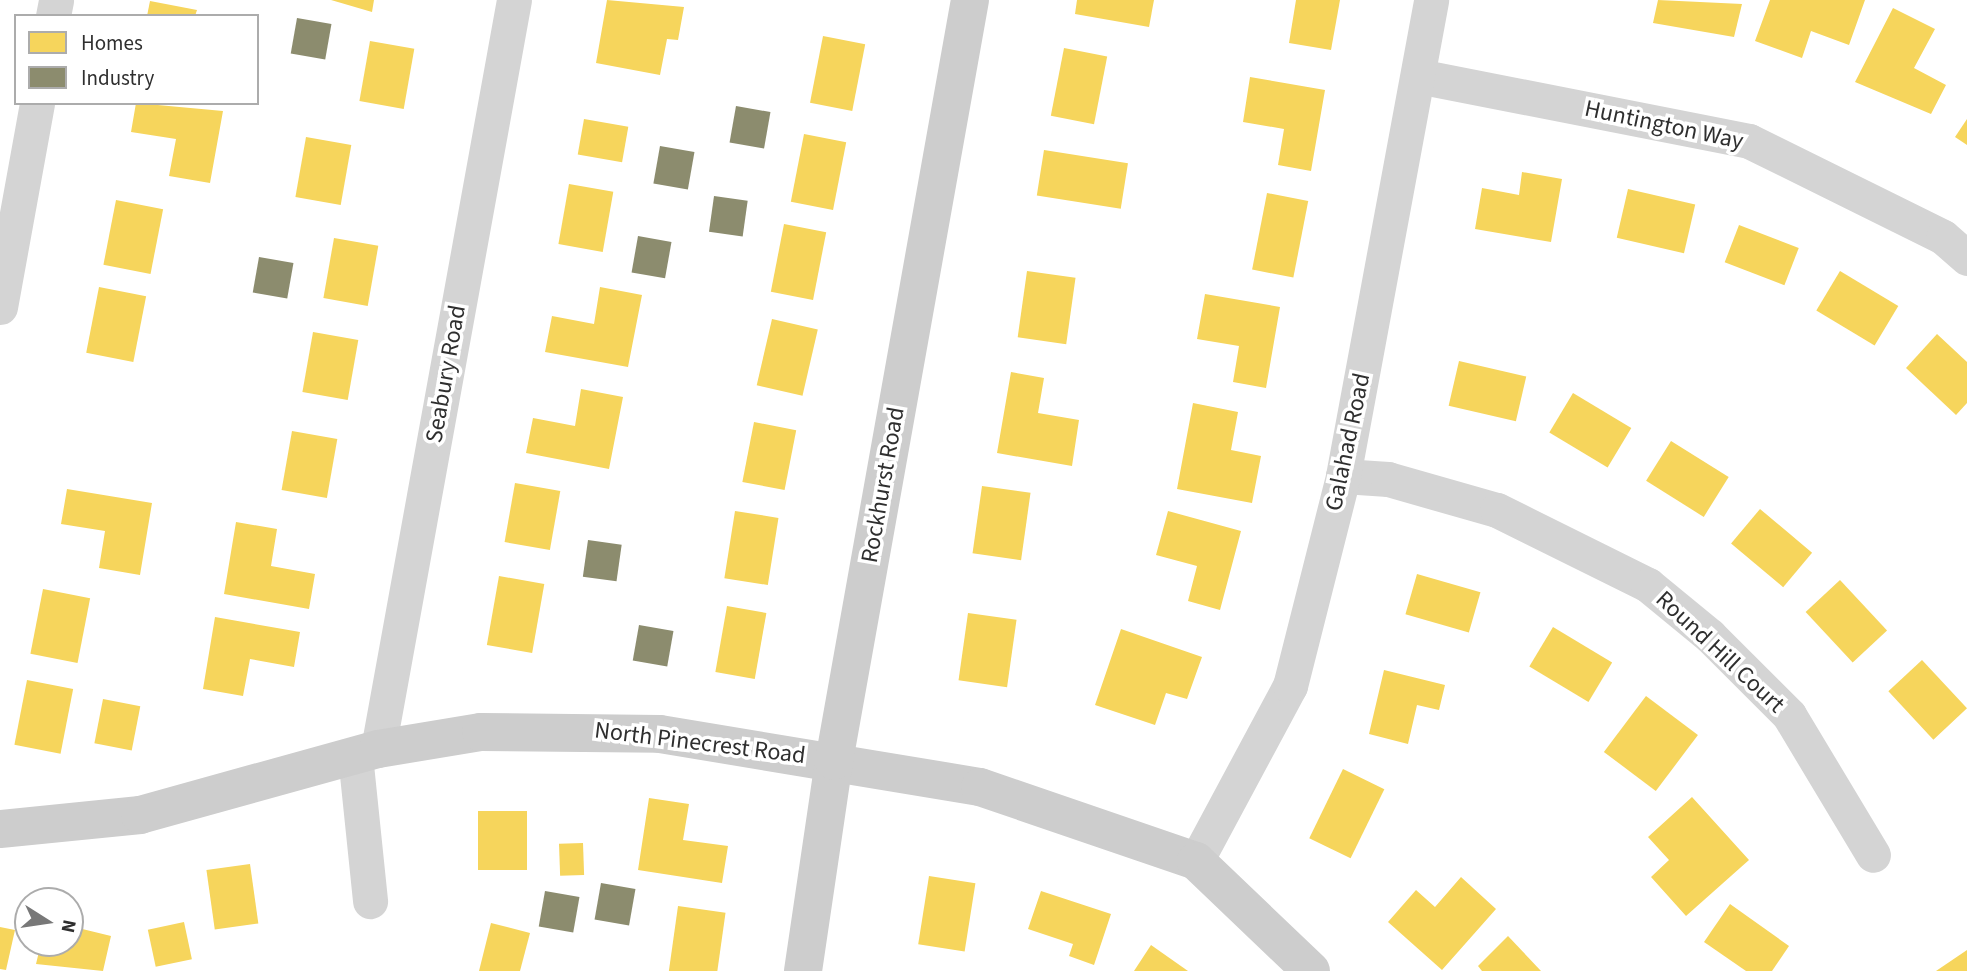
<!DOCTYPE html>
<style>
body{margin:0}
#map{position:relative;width:1967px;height:971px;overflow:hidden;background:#fff;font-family:"Source Sans 3",sans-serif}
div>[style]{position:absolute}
.homes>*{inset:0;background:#f6d55c;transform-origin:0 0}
.industry>*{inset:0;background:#8c8c6e;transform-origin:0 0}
.street>*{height:35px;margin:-17.5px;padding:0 17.5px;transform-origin:17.5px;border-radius:17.5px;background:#d4d4d4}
.secondary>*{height:38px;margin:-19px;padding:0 19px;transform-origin:19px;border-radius:19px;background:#cdcdcd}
span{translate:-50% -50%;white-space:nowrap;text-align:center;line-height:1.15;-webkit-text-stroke:7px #fff;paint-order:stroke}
.street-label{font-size:24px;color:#2f2f2f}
.legend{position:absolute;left:14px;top:14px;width:245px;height:91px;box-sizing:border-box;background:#fff;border:2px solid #acacac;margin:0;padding:9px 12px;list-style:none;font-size:21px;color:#2f2f2f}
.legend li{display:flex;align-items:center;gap:14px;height:35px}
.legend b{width:35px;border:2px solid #acacac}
.north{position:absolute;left:14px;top:887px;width:70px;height:70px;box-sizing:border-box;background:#fff;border:2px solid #acacac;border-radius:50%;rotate:102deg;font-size:19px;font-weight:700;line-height:28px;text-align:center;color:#2f2f2f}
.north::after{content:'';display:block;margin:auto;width:24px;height:32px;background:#787878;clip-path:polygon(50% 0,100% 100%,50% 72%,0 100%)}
</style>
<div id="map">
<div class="homes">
<i style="clip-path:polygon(331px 0,374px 0,372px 12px)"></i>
<i style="clip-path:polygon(607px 0,684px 7px,678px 40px,667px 39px,660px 75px,596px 63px)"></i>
<i style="clip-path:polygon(1077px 0,1154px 0,1149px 27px,1075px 14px)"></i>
<i style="clip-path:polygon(1296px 0,1340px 0,1331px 50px,1289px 43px)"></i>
<i style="clip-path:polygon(1658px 0,1742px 4px,1734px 37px,1653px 23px)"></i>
<i style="clip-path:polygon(1770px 0,1865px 0,1849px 45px,1811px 31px,1802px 58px,1755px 41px)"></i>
<i style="clip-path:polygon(150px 1px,197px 10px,195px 16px,147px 16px)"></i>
<i style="clip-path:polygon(1893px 8px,1935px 29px,1914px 68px,1946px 85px,1931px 114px,1855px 82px)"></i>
<i style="left:823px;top:36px;width:43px;height:68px;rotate:11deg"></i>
<i style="left:370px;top:41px;width:45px;height:61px;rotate:10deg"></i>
<i style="left:1064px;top:48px;width:44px;height:69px;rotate:11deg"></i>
<i style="clip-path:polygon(1250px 77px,1325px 90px,1311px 171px,1278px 165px,1284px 129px,1243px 122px)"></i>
<i style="clip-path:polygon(136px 103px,223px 111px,210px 183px,169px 176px,176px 139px,131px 132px)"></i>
<i style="left:584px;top:119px;width:45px;height:36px;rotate:10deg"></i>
<i style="clip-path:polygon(1967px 119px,1967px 145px,1955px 137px)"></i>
<i style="left:804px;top:134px;width:43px;height:69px;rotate:11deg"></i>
<i style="left:306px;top:137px;width:46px;height:61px;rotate:10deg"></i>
<i style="left:1044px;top:150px;width:85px;height:46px;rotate:9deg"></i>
<i style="clip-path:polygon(1522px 172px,1562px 179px,1551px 242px,1475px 229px,1482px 188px,1519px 195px)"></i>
<i style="left:569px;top:184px;width:45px;height:61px;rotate:10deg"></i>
<i style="left:1628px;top:189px;width:69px;height:50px;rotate:13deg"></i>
<i style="left:1267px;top:193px;width:42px;height:78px;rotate:11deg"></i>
<i style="left:116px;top:200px;width:48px;height:66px;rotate:11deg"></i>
<i style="left:784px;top:224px;width:43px;height:69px;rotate:11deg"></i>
<i style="left:1739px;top:225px;width:64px;height:40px;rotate:21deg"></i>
<i style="left:334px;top:238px;width:45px;height:61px;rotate:10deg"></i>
<i style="left:1027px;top:271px;width:49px;height:67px;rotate:8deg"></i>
<i style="left:1840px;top:271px;width:68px;height:46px;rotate:31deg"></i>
<i style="left:99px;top:287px;width:48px;height:67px;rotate:11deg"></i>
<i style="clip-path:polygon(600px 287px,642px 295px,628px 367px,545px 352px,552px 316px,594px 324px)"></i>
<i style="clip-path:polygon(1205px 294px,1280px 307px,1266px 388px,1233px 382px,1239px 346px,1197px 339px)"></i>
<i style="left:772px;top:319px;width:47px;height:68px;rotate:13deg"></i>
<i style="left:313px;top:332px;width:46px;height:61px;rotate:10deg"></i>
<i style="clip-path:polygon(1937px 334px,1967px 362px,1967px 403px,1956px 415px,1906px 368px)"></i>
<i style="left:1459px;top:361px;width:69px;height:46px;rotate:13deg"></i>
<i style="clip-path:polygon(1011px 372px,1044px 378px,1038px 413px,1079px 420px,1072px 466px,997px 453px)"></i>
<i style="clip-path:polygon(581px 389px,623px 397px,609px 469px,526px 453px,533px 418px,575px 426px)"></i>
<i style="left:1573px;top:393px;width:68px;height:46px;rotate:31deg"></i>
<i style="clip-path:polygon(1193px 403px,1238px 412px,1231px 450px,1261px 456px,1252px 503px,1177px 489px)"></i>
<i style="left:754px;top:422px;width:43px;height:61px;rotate:11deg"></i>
<i style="left:292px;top:431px;width:46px;height:60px;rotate:10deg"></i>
<i style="left:1671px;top:441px;width:68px;height:47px;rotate:32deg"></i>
<i style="left:515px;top:483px;width:46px;height:60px;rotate:10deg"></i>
<i style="left:982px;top:486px;width:49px;height:68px;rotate:8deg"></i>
<i style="clip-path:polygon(67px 489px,152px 503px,140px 575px,99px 568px,105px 531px,61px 524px)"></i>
<i style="left:1760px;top:509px;width:68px;height:45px;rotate:40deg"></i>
<i style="left:735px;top:511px;width:44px;height:68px;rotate:9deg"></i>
<i style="clip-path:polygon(1168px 511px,1241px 531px,1220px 610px,1188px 601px,1197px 566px,1156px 555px)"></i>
<i style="clip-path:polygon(236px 522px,277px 529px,271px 566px,315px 574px,309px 609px,224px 594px)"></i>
<i style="left:1417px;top:574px;width:66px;height:42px;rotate:16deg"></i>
<i style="left:499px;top:576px;width:46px;height:70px;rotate:10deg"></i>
<i style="left:1840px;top:580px;width:69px;height:47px;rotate:47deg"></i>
<i style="left:43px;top:589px;width:48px;height:66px;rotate:11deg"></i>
<i style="left:727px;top:606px;width:40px;height:67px;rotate:10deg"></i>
<i style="left:968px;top:613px;width:49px;height:68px;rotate:8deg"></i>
<i style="clip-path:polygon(215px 617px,300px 632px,294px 667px,250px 659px,243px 696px,203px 689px)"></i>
<i style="left:1553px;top:627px;width:69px;height:46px;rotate:31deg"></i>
<i style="clip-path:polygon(1121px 629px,1202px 657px,1187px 699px,1166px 693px,1155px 725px,1095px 705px)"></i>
<i style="left:1922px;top:660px;width:66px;height:46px;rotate:47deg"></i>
<i style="clip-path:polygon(1384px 670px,1445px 685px,1439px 710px,1417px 705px,1408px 744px,1369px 734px)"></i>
<i style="left:27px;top:680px;width:47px;height:66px;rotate:11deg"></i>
<i style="left:1646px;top:696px;width:65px;height:70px;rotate:37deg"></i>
<i style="left:103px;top:699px;width:38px;height:45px;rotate:11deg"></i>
<i style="left:1343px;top:769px;width:46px;height:77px;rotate:26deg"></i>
<i style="clip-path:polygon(1692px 797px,1749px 860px,1686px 916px,1651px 877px,1669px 860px,1648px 837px)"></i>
<i style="clip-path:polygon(649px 798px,689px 804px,683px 840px,728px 846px,722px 883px,638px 870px)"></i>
<i style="left:478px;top:811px;width:49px;height:59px"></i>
<i style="left:583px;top:843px;width:32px;height:24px;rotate:88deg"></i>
<i style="left:250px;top:864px;width:60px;height:44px;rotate:82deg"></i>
<i style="left:929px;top:876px;width:47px;height:69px;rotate:9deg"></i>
<i style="clip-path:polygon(1461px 877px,1496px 909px,1442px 970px,1388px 922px,1416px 890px,1435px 907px)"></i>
<i style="clip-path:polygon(1041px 891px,1111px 914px,1094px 965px,1069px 956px,1073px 944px,1028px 929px)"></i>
<i style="clip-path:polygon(1730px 904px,1789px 946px,1772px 971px,1746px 971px,1704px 942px)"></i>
<i style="left:678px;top:906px;width:48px;height:66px;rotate:8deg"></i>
<i style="left:184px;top:922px;width:38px;height:37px;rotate:78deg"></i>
<i style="clip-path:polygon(491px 923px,530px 933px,520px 971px,479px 971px)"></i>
<i style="clip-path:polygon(70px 926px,111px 936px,103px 971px,36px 964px,41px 943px,70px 943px)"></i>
<i style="clip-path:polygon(0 927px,15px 930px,6px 970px,0 969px)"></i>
<i style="clip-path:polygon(1508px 936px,1541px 971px,1482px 971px,1478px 966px)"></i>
<i style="clip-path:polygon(1151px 945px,1188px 971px,1134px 971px)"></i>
<i style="clip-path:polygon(1967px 950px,1967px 971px,1936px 971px)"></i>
</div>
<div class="industry">
<i style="left:297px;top:18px;width:35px;height:36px;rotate:10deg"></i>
<i style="left:736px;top:106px;width:35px;height:37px;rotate:10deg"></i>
<i style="left:660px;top:146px;width:35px;height:38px;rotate:10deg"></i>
<i style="left:714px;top:196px;width:34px;height:36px;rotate:8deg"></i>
<i style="left:638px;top:236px;width:34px;height:37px;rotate:10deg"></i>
<i style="left:259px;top:257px;width:35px;height:36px;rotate:10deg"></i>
<i style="left:588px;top:540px;width:34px;height:37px;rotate:8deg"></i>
<i style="left:639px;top:625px;width:35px;height:36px;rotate:10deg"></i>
<i style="left:601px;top:883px;width:35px;height:37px;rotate:10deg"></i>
<i style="left:545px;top:891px;width:35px;height:36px;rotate:10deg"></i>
</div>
<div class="street">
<i style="left:53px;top:16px;width:16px;rotate:-79deg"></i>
<i style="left:1418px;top:76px;width:337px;rotate:11.1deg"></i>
<i style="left:1749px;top:141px;width:216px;rotate:26.3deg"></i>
<i style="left:1943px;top:237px;width:32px;rotate:41deg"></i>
<i style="left:0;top:307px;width:207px;rotate:-79.7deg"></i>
<i style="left:1343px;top:476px;width:45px;rotate:3.8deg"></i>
<i style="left:1388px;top:479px;width:113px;rotate:15.9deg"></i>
<i style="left:1497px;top:510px;width:169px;rotate:26.4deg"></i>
<i style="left:1648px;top:585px;width:80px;rotate:39.4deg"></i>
<i style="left:1710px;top:636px;width:112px;rotate:45deg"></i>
<i style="left:1789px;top:715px;width:163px;rotate:59deg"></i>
<i style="left:378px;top:749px;width:761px;rotate:-79.71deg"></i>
<i style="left:355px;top:755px;width:147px;rotate:84.1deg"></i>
<i style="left:1196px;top:861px;width:199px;rotate:-61.8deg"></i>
<i style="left:1290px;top:686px;width:217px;rotate:-75.8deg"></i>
<i style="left:1343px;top:476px;width:484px;rotate:-79.5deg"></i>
</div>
<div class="secondary">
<i style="left:0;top:829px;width:141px;rotate:-5.7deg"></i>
<i style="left:140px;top:815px;width:247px;rotate:-15.5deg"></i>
<i style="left:378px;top:749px;width:104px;rotate:-9.4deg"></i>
<i style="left:481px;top:732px;width:179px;rotate:0.6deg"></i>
<i style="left:660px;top:734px;width:324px;rotate:9.4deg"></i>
<i style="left:980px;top:787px;width:228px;rotate:18.9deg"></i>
<i style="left:1196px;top:861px;width:159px;rotate:43.7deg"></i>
<i style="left:803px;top:971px;width:212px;rotate:-81.6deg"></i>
<i style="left:834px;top:761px;width:773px;rotate:-79.87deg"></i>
</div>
<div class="street-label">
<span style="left:1664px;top:125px;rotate:12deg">Huntington Way</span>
<span style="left:446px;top:374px;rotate:-80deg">Seabury Road</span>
<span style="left:1348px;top:442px;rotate:-78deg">Galahad Road</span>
<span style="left:883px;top:485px;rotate:-80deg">Rockhurst Road</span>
<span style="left:1720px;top:652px;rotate:43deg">Round Hill Court</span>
<span style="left:700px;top:743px;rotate:7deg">North Pinecrest Road</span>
</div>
<ul class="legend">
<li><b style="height:19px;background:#f6d55c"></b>Homes</li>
<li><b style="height:19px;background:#8c8c6e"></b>Industry</li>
</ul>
<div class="north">N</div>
</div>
